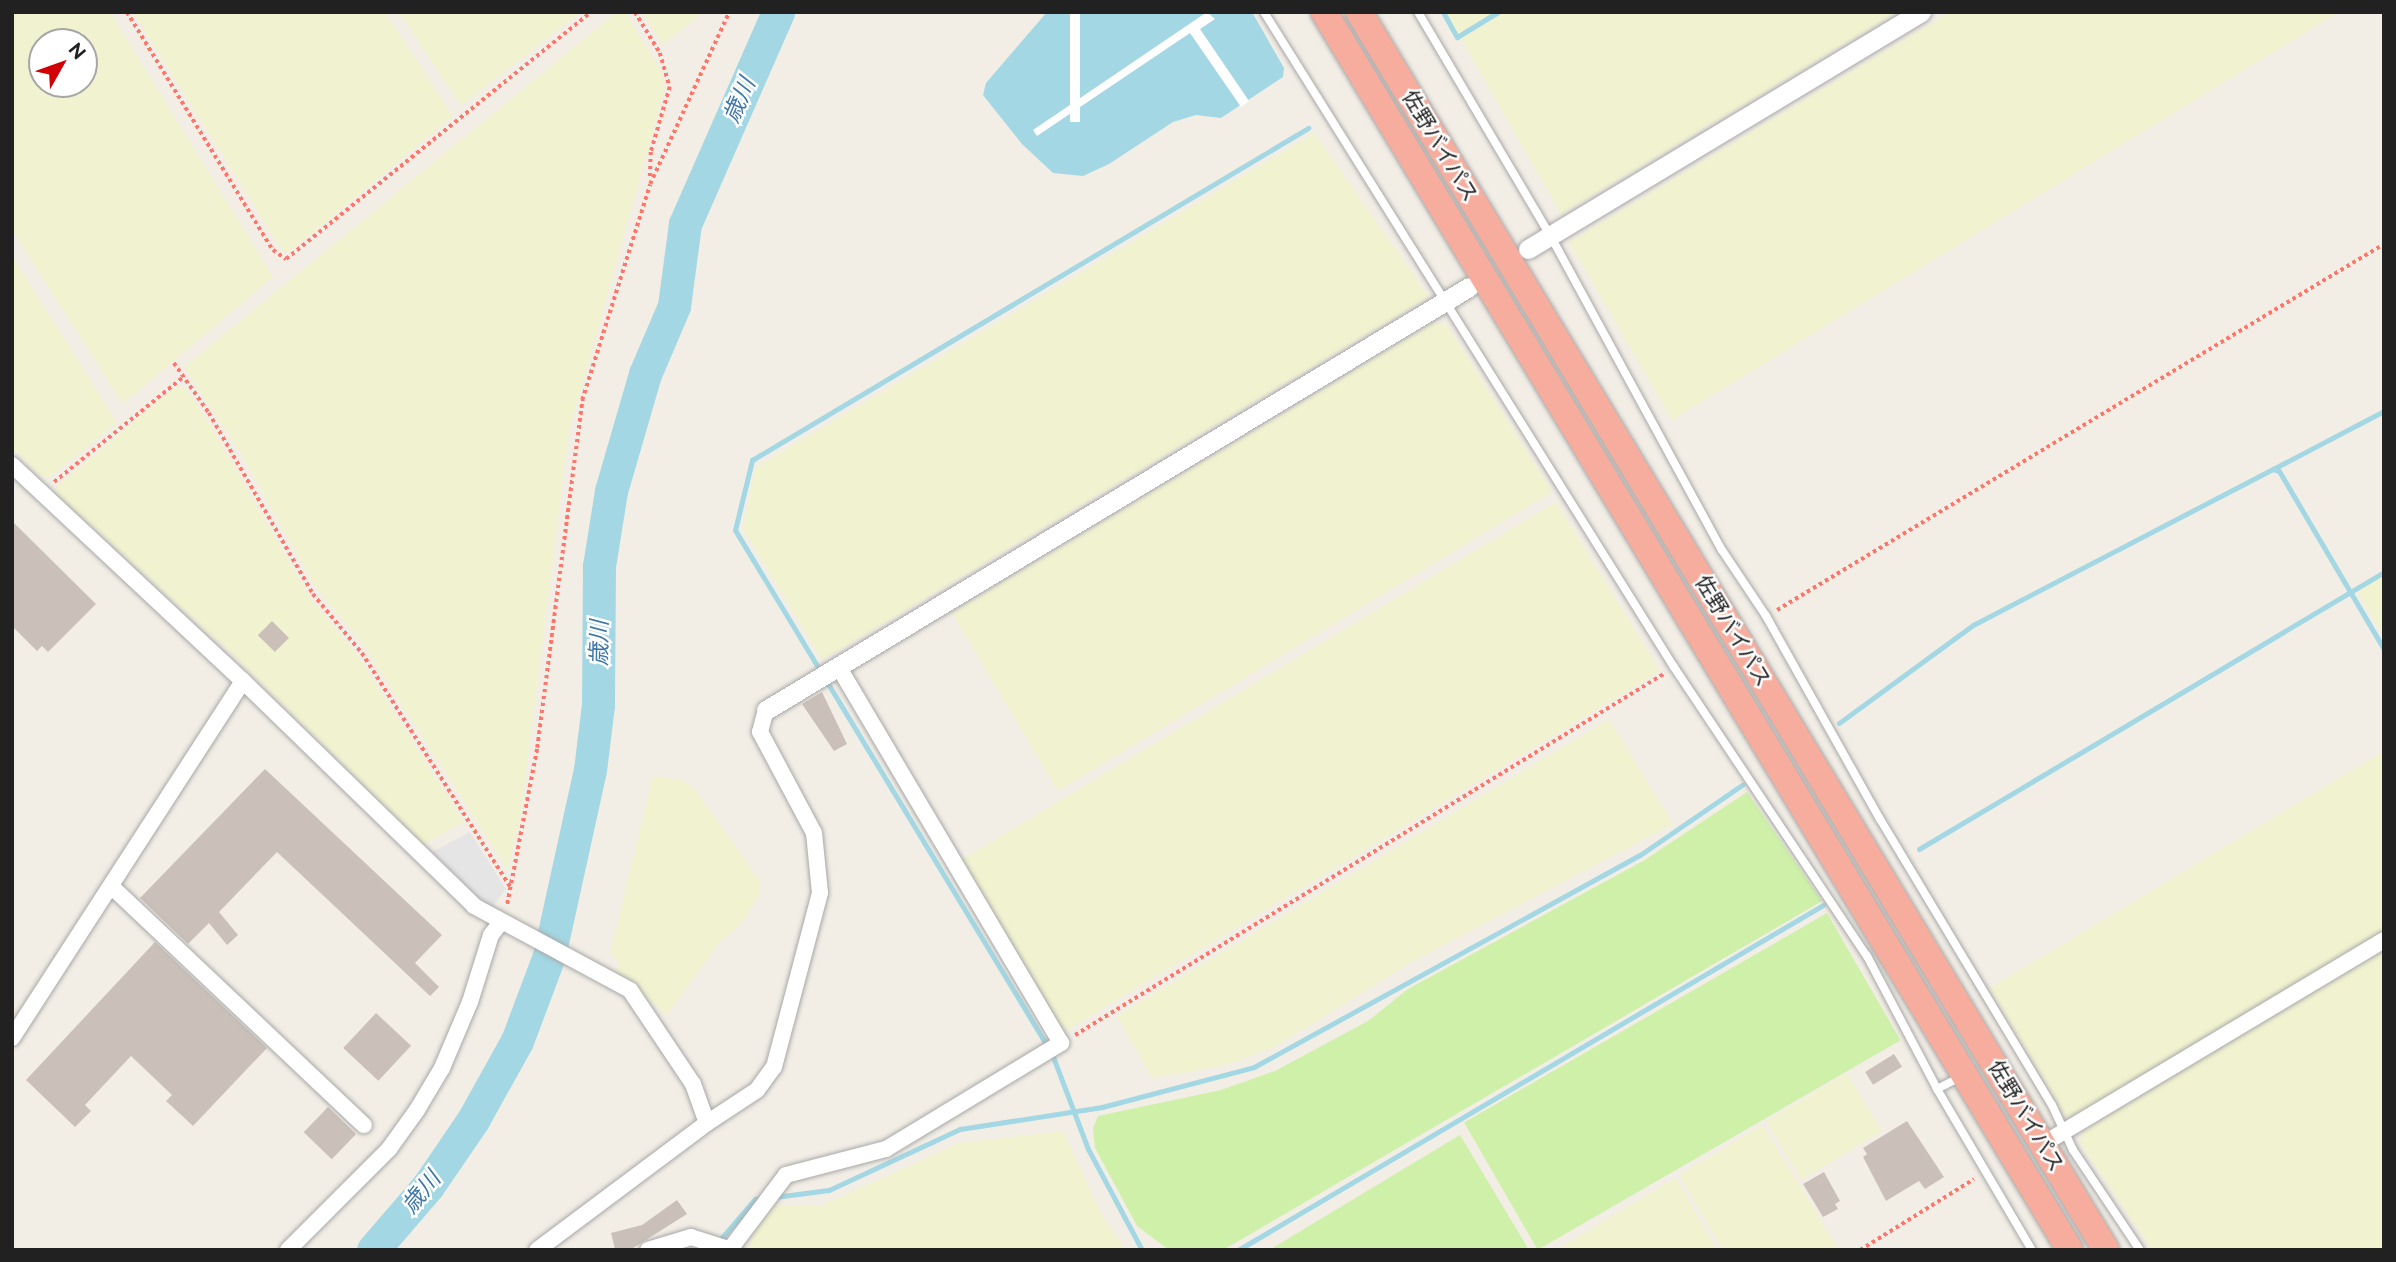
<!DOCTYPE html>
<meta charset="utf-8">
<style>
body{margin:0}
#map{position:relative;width:2396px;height:1262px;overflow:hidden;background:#f2eee6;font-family:Raleway,"Noto Sans JP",sans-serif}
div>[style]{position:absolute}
.farmland>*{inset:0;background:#f0f2d0;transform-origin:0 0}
.grass>*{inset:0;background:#cef0a9;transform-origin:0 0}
.parking>*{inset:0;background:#e5e5e5}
.water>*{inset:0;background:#a3d7e3}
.pier>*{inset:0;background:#fff;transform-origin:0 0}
.stream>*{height:5px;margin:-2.5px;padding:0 2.5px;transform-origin:2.5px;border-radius:2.5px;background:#a3d7e3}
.river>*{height:33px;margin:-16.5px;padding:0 16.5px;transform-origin:16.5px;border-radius:16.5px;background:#a3d7e3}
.building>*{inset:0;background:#cac0b9;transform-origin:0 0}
.path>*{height:3.5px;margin-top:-1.75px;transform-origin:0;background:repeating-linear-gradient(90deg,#ff756a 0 3.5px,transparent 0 7px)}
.roads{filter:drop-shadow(0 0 2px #a8a8a8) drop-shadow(0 0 2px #a8a8a8)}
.service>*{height:8px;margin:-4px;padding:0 4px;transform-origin:4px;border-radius:4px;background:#fff}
.minor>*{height:16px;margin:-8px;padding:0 8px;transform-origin:8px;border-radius:8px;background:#fff}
.tertiary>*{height:19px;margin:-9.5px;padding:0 9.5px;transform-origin:9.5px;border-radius:9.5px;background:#fff}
.trunk>*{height:26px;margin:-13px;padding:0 13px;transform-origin:13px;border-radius:13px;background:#f7ad9e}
span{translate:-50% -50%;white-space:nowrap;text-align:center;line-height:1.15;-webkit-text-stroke:5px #fff;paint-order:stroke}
.street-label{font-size:21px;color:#212121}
.water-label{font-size:23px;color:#3e77a9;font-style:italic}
.frame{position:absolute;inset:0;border:14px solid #212121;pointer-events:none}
.north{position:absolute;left:28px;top:28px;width:70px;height:70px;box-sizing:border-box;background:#fff;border:2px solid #a6a6a6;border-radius:50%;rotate:50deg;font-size:19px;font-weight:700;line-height:28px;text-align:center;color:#212121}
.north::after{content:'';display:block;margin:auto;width:24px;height:32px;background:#d10007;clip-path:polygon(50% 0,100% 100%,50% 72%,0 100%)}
</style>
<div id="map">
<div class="farmland">
<i style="clip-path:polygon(evenodd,12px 12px,110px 12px,273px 277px,123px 404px,12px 230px,12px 12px,42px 42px,84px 42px,84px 84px,42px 84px,42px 42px)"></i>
<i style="clip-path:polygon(133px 12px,385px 12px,453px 116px,292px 250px,283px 252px)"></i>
<i style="clip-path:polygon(399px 12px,581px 12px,461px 106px)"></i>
<i style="clip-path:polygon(617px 12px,625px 12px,661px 70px,665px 88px,569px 432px,521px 813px,508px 870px,362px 643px,316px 588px,241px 454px,184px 367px)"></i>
<i style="clip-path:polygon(642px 12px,703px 12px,663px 45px)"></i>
<i style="clip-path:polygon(1446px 12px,1494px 12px,1458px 34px)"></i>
<i style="clip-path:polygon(1506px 12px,1897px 12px,1561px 214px,1461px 39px)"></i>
<i style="clip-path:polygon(1950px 12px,2339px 12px,1672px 420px,1569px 242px)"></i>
<i style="clip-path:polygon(1314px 133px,1429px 297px,822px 660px,743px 529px,755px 468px)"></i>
<i style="clip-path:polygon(12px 255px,117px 423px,50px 477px,43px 478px,12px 448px)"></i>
<i style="clip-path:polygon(1435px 322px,1447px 325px,1552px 492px,1058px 791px,952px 613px)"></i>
<i style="clip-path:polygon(176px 386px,185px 388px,208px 421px,311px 599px,358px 656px,464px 822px,424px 844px,234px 656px,57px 494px,55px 488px)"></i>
<i style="clip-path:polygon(1556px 502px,1660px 671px,1064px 1032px,1058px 1031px,958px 862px)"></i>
<i style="clip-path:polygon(2384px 575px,2384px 637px,2357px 591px)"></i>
<i style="clip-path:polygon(1609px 719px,1673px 824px,1410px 963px,1273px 1048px,1223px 1066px,1152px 1078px,1117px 1016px)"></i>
<i style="clip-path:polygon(2384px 751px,2384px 931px,2072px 1118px,2065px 1116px,1990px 988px)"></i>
<i style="clip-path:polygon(653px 776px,685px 781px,696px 791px,761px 882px,758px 898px,741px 924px,719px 943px,667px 1015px,616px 973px,619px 962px,610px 953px)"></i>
<i style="clip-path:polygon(2384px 948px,2384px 1250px,2152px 1250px,2080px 1143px,2083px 1131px)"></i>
<i style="left:1847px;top:1073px;width:68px;height:94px;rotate:59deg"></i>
<i style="clip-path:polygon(1763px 1125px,1839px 1250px,1723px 1250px,1679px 1175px)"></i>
<i style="clip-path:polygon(1063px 1131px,1103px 1217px,1126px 1250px,754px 1250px,748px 1246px,767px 1206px,823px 1205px,959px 1143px)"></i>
<i style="clip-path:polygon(1676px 1178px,1717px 1250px,1556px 1250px,1675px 1178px)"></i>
</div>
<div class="grass">
<i style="clip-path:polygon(1747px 792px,1822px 901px,1223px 1250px,1169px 1250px,1137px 1226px,1095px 1148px,1093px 1128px,1098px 1116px,1221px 1090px,1275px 1071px,1368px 1021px,1408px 989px,1643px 861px)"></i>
<i style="left:1827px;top:913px;width:147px;height:419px;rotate:60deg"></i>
<i style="clip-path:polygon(1460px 1135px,1529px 1250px,1269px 1250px)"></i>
</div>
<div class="parking">
<i style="clip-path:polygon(470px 832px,506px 889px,491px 909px,432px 852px)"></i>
</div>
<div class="water">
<i style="clip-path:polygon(1047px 12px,1252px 12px,1284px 68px,1283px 77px,1221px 118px,1196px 115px,1173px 122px,1109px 164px,1083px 176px,1053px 173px,1022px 144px,983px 95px,986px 83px)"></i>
</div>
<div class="pier">
<i style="left:1070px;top:12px;width:10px;height:110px"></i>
<i style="clip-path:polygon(1207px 12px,1215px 19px,1200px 29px,1249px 101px,1241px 107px,1190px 33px,1037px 136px,1033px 130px)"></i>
</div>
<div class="stream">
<i style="left:1443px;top:12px;width:29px;rotate:61deg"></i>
<i style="left:1457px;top:37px;width:48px;rotate:-31.4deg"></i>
<i style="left:2273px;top:469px;width:125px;rotate:-27.6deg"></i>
<i style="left:1839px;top:723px;width:166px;rotate:-36.2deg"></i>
<i style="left:1973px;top:625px;width:338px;rotate:-27.5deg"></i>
<i style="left:2273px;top:469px;width:6px;rotate:18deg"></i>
<i style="left:2279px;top:471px;width:207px;rotate:59.5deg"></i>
<i style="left:1919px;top:849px;width:541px;rotate:-30.78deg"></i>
<i style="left:775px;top:1197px;width:54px;rotate:-7.4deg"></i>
<i style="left:829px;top:1190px;width:145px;rotate:-25deg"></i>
<i style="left:960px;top:1129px;width:144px;rotate:-8.8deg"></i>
<i style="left:1102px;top:1107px;width:157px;rotate:-14.7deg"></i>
<i style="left:1254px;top:1067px;width:440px;rotate:-28.8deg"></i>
<i style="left:1640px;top:855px;width:124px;rotate:-34.5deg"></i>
<i style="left:718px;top:1242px;width:57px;rotate:-49.3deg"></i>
<i style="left:755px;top:1199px;width:10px;rotate:-6deg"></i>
<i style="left:1142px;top:1250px;width:115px;rotate:-118.1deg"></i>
<i style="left:1088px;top:1149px;width:102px;rotate:-110.8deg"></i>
<i style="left:1052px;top:1054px;width:612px;rotate:-121.17deg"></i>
<i style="left:735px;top:530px;width:72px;rotate:-76.3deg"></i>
<i style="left:752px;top:460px;width:648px;rotate:-30.84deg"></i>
<i style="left:1238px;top:1250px;width:679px;rotate:-30.53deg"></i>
</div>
<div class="river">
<i style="left:373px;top:1250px;width:84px;rotate:-49.3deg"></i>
<i style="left:428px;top:1186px;width:80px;rotate:-55.7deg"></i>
<i style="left:473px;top:1120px;width:90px;rotate:-60.9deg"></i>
<i style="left:517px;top:1041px;width:91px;rotate:-69.4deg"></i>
<i style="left:549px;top:956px;width:190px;rotate:-77.6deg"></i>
<i style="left:590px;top:770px;width:65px;rotate:-83deg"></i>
<i style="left:598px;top:705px;width:139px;rotate:-89.6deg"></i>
<i style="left:599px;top:566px;width:76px;rotate:-80.9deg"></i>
<i style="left:611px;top:491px;width:122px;rotate:-73.8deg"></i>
<i style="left:645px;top:374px;width:74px;rotate:-66.9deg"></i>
<i style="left:674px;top:306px;width:83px;rotate:-82.4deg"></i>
<i style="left:685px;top:224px;width:232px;rotate:-66.3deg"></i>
</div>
<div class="building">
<i style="clip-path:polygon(12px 521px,96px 604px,48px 652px,42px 646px,37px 651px,12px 626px)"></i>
<i style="left:272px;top:621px;width:24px;height:20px;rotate:45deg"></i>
<i style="clip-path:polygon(822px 692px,847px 744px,834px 751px,802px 704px)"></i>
<i style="clip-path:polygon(265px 769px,442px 935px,415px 963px,439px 987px,430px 996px,277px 852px,219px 912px,238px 935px,227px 945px,209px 923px,188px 944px,140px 898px)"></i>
<i style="clip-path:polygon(155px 942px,267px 1048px,193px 1126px,166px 1101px,172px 1095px,131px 1056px,85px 1105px,91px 1111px,75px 1127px,26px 1080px)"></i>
<i style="left:376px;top:1013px;width:48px;height:48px;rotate:43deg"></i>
<i style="left:1894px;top:1054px;width:15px;height:34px;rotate:58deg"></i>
<i style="left:328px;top:1107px;width:39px;height:35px;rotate:44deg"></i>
<i style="clip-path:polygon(1907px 1121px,1944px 1177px,1925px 1189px,1919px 1181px,1886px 1201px,1863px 1157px,1867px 1154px,1863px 1148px)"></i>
<i style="clip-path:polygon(1824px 1172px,1840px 1201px,1835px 1204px,1838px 1209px,1823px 1217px,1803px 1184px)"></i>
<i style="clip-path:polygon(677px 1200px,687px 1214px,630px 1250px,615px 1249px,611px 1233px,642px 1225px)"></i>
</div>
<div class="path">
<i style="left:127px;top:12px;width:279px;rotate:58.5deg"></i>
<i style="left:273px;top:250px;width:16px;rotate:35deg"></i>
<i style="left:286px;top:259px;width:392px;rotate:-39deg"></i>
<i style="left:635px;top:12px;width:48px;rotate:58.6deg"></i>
<i style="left:660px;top:53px;width:35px;rotate:74deg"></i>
<i style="left:670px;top:87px;width:68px;rotate:106.3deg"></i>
<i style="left:651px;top:152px;width:28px;rotate:92deg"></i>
<i style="left:174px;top:363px;width:61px;rotate:55deg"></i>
<i style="left:209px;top:413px;width:209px;rotate:60.1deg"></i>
<i style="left:313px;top:594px;width:77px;rotate:50.3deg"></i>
<i style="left:362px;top:653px;width:280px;rotate:57.6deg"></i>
<i style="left:54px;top:482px;width:166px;rotate:-39.1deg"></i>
<i style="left:1777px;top:610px;width:709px;rotate:-31.09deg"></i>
<i style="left:507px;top:904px;width:159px;rotate:-79.1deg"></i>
<i style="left:537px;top:748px;width:351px;rotate:-82.6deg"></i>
<i style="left:582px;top:400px;width:226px;rotate:-72.5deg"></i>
<i style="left:650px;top:184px;width:189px;rotate:-65.3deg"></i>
<i style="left:1075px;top:1035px;width:692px;rotate:-31.53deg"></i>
<i style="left:1860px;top:1250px;width:134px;rotate:-31.9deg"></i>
</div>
<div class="roads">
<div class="service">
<i style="left:1264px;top:12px;width:773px;rotate:57.96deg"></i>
<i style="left:1674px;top:667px;width:348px;rotate:56.3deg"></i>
<i style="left:1867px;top:956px;width:150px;rotate:62.2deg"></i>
<i style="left:1937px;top:1089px;width:187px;rotate:59.5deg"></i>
<i style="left:1418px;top:12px;width:259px;rotate:59.4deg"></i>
<i style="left:1550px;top:235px;width:359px;rotate:61.4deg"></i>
<i style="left:1722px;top:550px;width:79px;rotate:56.3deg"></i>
<i style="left:1766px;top:616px;width:233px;rotate:60.7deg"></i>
<i style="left:1880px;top:819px;width:334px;rotate:59deg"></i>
<i style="left:2052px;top:1105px;width:50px;rotate:65deg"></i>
<i style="left:2073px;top:1150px;width:120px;rotate:56.2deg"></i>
<i style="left:1937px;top:1089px;width:28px;rotate:-27deg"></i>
</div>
<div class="minor">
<i style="left:12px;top:465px;width:316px;rotate:43.1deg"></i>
<i style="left:243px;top:681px;width:425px;rotate:122.9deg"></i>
<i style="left:243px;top:681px;width:322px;rotate:44.2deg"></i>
<i style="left:474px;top:906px;width:177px;rotate:28.3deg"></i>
<i style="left:630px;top:990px;width:113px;rotate:56.2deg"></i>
<i style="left:693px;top:1084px;width:41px;rotate:70.3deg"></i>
<i style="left:707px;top:1123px;width:212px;rotate:143.2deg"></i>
<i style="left:111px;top:886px;width:348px;rotate:43.4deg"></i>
<i style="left:707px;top:1123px;width:60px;rotate:-33.4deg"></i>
<i style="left:757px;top:1090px;width:29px;rotate:-54deg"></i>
<i style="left:774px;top:1067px;width:180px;rotate:-75.2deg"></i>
<i style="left:820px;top:893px;width:60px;rotate:-95.7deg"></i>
<i style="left:814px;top:833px;width:115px;rotate:-118.1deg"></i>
<i style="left:760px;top:732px;width:23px;rotate:-75deg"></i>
<i style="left:2043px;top:1144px;width:397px;rotate:-30.9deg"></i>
<i style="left:288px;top:1250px;width:143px;rotate:-45deg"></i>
<i style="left:389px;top:1149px;width:48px;rotate:-54.3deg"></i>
<i style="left:417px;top:1110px;width:49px;rotate:-59.2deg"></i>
<i style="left:442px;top:1068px;width:72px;rotate:-67deg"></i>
<i style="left:470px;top:1002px;width:70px;rotate:-72.6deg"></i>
<i style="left:491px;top:935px;width:16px;rotate:-52deg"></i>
<i style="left:648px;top:1250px;width:45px;rotate:-16.8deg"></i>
<i style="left:691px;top:1237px;width:42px;rotate:18deg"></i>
<i style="left:734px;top:1250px;width:4px;rotate:-146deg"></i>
<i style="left:731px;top:1248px;width:91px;rotate:-53deg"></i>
<i style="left:786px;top:1175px;width:103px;rotate:-14.6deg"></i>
<i style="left:886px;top:1149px;width:205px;rotate:-31.2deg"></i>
<i style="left:1061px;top:1043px;width:438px;rotate:-120.6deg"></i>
</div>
<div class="tertiary">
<i style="left:1528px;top:249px;width:459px;rotate:-31.1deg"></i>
<i style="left:766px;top:710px;width:820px;rotate:-31.04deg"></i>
</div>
<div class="trunk">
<i style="left:1324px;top:12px;width:1445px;rotate:58.93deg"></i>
<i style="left:1359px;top:12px;width:1446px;rotate:58.89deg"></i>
</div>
</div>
<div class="street-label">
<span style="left:1440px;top:146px;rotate:59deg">佐野バイパス</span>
<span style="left:1733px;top:631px;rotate:59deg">佐野バイパス</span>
<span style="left:2026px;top:1116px;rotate:59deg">佐野バイパス</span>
</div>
<div class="water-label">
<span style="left:739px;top:100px;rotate:-66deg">歳川</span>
<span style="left:599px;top:643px;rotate:-89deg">歳川</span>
<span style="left:421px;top:1192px;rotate:-51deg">歳川</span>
</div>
<div class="frame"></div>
<div class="north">N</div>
</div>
